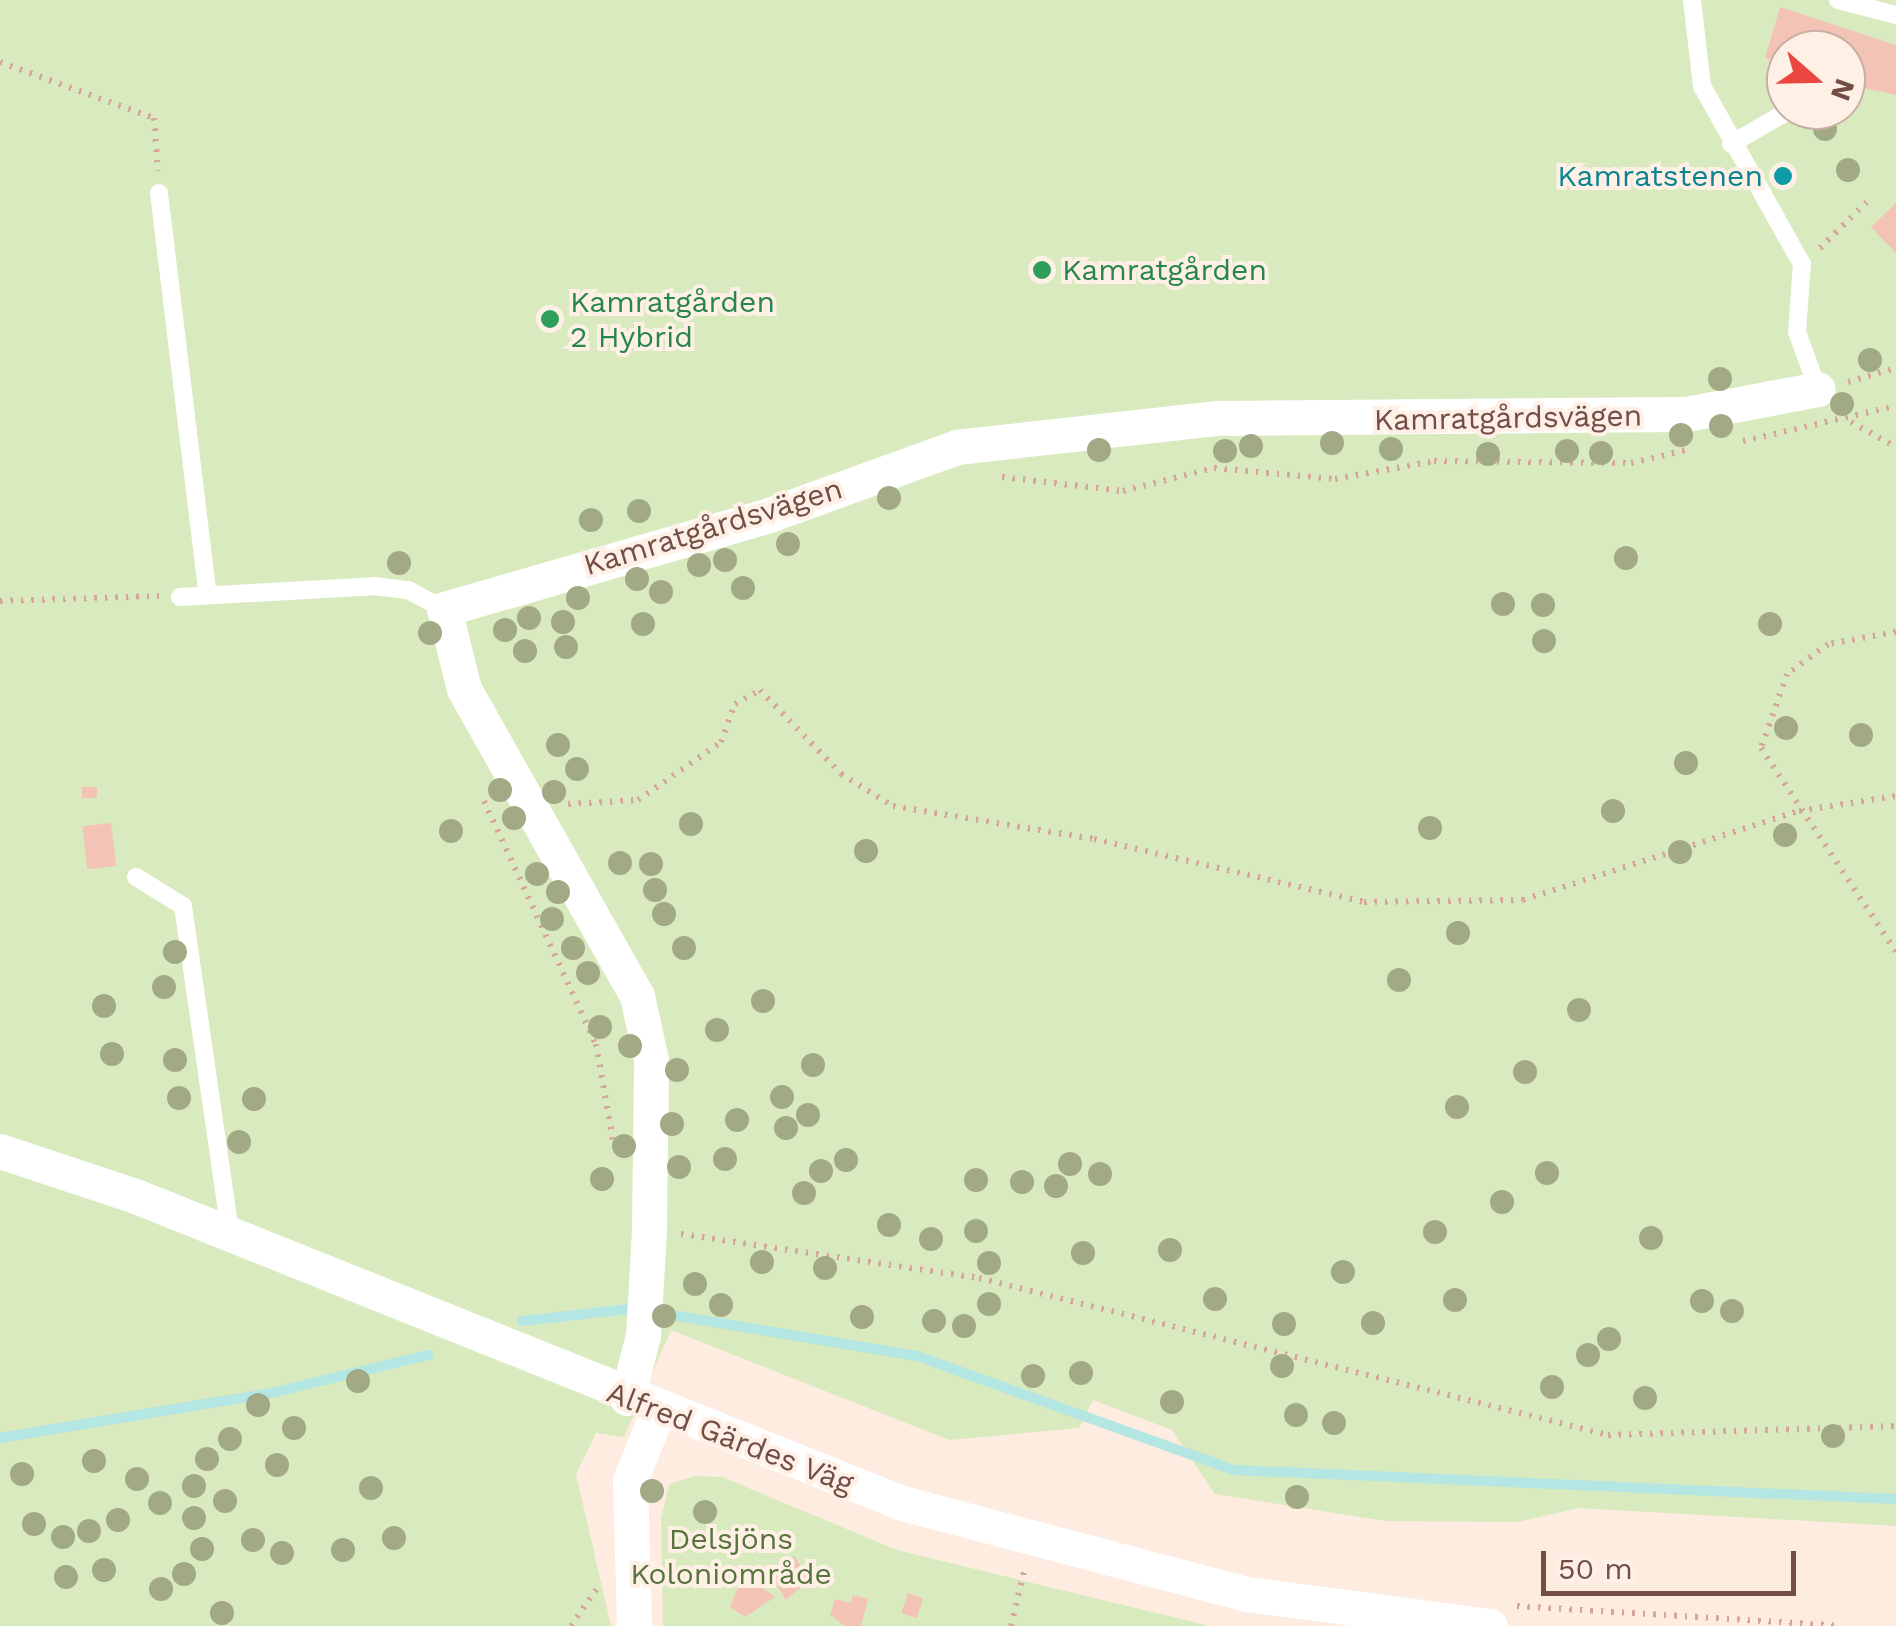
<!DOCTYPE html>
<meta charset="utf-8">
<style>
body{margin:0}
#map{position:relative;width:1896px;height:1626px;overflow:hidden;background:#fdecdf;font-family:"Work Sans",sans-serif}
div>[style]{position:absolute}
.green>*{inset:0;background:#d8eabe}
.stream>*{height:10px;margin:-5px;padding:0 5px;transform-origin:5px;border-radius:5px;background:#b4e6e4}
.building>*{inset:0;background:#f3c3b6;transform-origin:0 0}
.path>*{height:6px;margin-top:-3px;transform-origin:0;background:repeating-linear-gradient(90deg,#d7a69a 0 2.5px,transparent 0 10.5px)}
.lane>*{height:18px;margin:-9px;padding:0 9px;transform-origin:9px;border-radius:9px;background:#fff}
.street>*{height:35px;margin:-17.5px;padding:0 17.5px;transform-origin:17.5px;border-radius:17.5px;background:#fff}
.trees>*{width:24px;height:24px;margin:-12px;border-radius:50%;background:#a2aa85}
.dots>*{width:28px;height:28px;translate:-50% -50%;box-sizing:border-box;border:5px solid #fff0e6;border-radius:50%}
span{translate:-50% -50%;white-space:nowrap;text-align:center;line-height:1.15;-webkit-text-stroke:8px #fff0e6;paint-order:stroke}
.culture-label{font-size:30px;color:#0d838f}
.right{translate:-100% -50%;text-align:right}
.leisure-label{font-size:30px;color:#27864d}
.left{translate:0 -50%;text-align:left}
.street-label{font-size:30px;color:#734e46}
.park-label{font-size:30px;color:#57743c}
.north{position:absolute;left:1766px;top:30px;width:100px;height:100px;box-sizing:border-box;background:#fff0e6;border:2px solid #c7afa6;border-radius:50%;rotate:110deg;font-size:28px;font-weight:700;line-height:40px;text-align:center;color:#734e46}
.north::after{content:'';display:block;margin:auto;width:35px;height:45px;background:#ea4740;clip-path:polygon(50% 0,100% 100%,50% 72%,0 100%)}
.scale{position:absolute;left:1541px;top:1551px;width:255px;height:45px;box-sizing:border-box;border:5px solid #734e46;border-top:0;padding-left:12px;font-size:30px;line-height:35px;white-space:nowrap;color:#734e46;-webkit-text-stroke:8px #fff0e6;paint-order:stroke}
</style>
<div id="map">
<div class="green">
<i style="clip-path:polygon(evenodd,0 0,1896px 0,1896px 1526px,1579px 1508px,1518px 1522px,1385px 1521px,1215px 1494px,1172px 1430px,1093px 1400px,1079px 1428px,949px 1440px,671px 1330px,624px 1437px,596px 1433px,576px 1474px,611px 1626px,0 1626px,0 0,1786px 50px,1846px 50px,1846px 110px,1786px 110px,1786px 50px)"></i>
<i style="clip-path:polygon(695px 1476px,722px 1477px,897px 1550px,1210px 1626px,663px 1626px,661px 1519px,669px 1484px)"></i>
</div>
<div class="stream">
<i style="left:660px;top:1313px;width:261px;rotate:9.5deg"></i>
<i style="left:917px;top:1356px;width:336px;rotate:19.8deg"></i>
<i style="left:1233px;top:1470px;width:664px;rotate:2.5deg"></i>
<i style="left:522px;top:1321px;width:108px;rotate:-6.4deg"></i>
<i style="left:0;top:1438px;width:275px;rotate:-9.4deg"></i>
<i style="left:271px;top:1393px;width:162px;rotate:-13.6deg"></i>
</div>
<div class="building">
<i style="clip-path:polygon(1780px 7px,1896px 45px,1896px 95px,1846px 84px,1846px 50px,1786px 50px,1786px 65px,1765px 58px)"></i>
<i style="clip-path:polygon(1896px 203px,1896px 253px,1871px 227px)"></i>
<i style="left:97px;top:787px;width:11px;height:15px;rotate:90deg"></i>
<i style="left:111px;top:823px;width:43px;height:29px;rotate:83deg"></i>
<i style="clip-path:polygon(794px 1556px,809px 1579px,786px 1600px,769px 1573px)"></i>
<i style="clip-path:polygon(743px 1575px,775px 1597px,745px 1617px,730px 1607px)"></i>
<i style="left:908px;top:1593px;width:16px;height:21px;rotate:18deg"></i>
<i style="clip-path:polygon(853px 1595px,868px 1599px,861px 1626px,845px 1626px,830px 1615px,835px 1599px,851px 1603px)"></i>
</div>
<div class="path">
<i style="left:0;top:62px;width:164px;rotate:20deg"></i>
<i style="left:154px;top:118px;width:53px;rotate:85.7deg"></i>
<i style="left:1820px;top:248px;width:69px;rotate:-44.4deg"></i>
<i style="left:1848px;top:382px;width:50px;rotate:-16.3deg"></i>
<i style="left:1851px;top:422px;width:51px;rotate:29.1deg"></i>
<i style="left:1743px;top:441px;width:157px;rotate:-12.9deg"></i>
<i style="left:1002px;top:477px;width:122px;rotate:6.6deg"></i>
<i style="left:1123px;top:491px;width:94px;rotate:-14.2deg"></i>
<i style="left:1214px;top:468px;width:121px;rotate:5.2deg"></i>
<i style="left:1335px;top:479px;width:101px;rotate:-10.3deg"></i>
<i style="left:1434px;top:461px;width:197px;rotate:0.6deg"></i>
<i style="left:1631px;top:463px;width:57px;rotate:-13.3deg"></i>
<i style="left:0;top:601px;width:159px;rotate:-1.8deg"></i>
<i style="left:1896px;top:632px;width:69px;rotate:170deg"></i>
<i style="left:1828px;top:644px;width:51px;rotate:143.8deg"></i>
<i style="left:1787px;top:674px;width:78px;rotate:109.4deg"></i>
<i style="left:1761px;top:748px;width:245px;rotate:56.5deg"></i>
<i style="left:484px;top:801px;width:268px;rotate:65.3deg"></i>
<i style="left:596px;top:1044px;width:104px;rotate:80deg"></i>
<i style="left:568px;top:804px;width:70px;rotate:-3.3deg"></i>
<i style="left:638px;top:800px;width:101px;rotate:-34.9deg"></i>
<i style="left:721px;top:742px;width:40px;rotate:-69.8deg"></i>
<i style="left:735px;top:704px;width:29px;rotate:-29deg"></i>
<i style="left:760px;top:690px;width:117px;rotate:46deg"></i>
<i style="left:841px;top:774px;width:61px;rotate:31.6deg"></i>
<i style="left:893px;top:806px;width:204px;rotate:9.3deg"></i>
<i style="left:1094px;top:839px;width:277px;rotate:13.1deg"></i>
<i style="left:1364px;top:902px;width:159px;rotate:-0.7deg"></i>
<i style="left:1523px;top:900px;width:290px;rotate:-17.9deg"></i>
<i style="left:1799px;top:811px;width:98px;rotate:-8.8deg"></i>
<i style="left:681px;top:1234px;width:301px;rotate:8.4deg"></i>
<i style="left:979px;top:1278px;width:648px;rotate:14.01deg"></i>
<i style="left:1608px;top:1435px;width:288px;rotate:-1.8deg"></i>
<i style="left:1517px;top:1606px;width:325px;rotate:3.5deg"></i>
<i style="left:571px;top:1626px;width:47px;rotate:-55.3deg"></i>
<i style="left:1011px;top:1626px;width:61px;rotate:-76.7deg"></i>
</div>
<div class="lane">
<i style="left:1692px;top:0;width:87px;rotate:83.4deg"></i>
<i style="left:1702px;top:86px;width:204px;rotate:60.7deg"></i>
<i style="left:1802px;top:264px;width:68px;rotate:94.2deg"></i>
<i style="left:1797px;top:332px;width:61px;rotate:69.8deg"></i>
<i style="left:1838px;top:0;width:60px;rotate:14.5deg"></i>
<i style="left:1731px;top:144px;width:68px;rotate:-30deg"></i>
<i style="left:159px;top:193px;width:405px;rotate:83.1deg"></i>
<i style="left:180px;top:597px;width:194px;rotate:-3.2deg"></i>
<i style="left:374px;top:586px;width:34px;rotate:7deg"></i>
<i style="left:408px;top:590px;width:41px;rotate:27.8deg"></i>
<i style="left:136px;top:877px;width:55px;rotate:31.7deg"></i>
<i style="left:183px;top:906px;width:331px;rotate:81.8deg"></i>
</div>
<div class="street">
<i style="left:0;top:1151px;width:145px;rotate:18.4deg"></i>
<i style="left:138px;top:1197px;width:823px;rotate:21.83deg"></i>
<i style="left:902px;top:1503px;width:357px;rotate:14.8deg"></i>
<i style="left:1247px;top:1594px;width:245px;rotate:7.5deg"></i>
<i style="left:627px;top:1398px;width:65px;rotate:-75.7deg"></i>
<i style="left:643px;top:1335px;width:105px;rotate:-86.7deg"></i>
<i style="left:649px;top:1230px;width:170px;rotate:-89.3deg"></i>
<i style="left:651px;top:1060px;width:66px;rotate:-102.3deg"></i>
<i style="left:637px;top:996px;width:352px;rotate:-119.4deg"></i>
<i style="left:464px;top:689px;width:82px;rotate:-104deg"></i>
<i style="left:444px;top:609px;width:338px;rotate:-16.1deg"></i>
<i style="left:769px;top:515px;width:200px;rotate:-19.9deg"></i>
<i style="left:957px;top:447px;width:260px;rotate:-6.4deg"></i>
<i style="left:1215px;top:418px;width:471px;rotate:-0.5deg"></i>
<i style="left:1686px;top:414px;width:134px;rotate:-10.7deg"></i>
<i style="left:634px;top:1626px;width:146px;rotate:-91.6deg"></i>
<i style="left:630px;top:1480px;width:74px;rotate:-67.9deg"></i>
</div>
<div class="trees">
<i style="left:1825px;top:129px"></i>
<i style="left:1848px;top:170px"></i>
<i style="left:1870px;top:360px"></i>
<i style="left:1720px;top:379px"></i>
<i style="left:1842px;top:404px"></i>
<i style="left:1721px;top:426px"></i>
<i style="left:1681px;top:435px"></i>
<i style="left:1332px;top:443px"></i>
<i style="left:1251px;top:446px"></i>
<i style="left:1391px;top:449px"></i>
<i style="left:1099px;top:450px"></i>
<i style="left:1225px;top:451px"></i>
<i style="left:1567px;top:451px"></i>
<i style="left:1601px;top:453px"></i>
<i style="left:1488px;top:454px"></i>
<i style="left:889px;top:498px"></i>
<i style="left:639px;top:511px"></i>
<i style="left:591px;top:520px"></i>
<i style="left:788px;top:544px"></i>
<i style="left:1626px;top:558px"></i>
<i style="left:725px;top:560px"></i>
<i style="left:399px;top:563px"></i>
<i style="left:699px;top:565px"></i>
<i style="left:637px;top:579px"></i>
<i style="left:743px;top:588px"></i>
<i style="left:661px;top:592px"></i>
<i style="left:578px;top:598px"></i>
<i style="left:1503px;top:604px"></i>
<i style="left:1543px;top:605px"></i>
<i style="left:529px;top:618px"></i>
<i style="left:563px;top:622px"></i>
<i style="left:643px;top:624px"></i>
<i style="left:1770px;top:624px"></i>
<i style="left:505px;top:630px"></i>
<i style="left:430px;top:633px"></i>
<i style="left:1544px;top:641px"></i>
<i style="left:566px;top:647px"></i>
<i style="left:525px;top:651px"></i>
<i style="left:1786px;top:728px"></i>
<i style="left:1861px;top:735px"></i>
<i style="left:558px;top:745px"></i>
<i style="left:1686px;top:763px"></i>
<i style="left:577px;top:769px"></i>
<i style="left:500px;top:790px"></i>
<i style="left:554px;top:792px"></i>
<i style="left:1613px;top:811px"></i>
<i style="left:514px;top:818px"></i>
<i style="left:691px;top:824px"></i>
<i style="left:1430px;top:828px"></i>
<i style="left:451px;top:831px"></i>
<i style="left:1785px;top:835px"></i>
<i style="left:866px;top:851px"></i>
<i style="left:1680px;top:852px"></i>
<i style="left:620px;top:863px"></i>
<i style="left:651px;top:864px"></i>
<i style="left:537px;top:874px"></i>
<i style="left:655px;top:890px"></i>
<i style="left:558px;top:892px"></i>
<i style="left:664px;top:914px"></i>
<i style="left:552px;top:919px"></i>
<i style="left:1458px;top:933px"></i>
<i style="left:573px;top:948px"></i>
<i style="left:684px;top:948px"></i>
<i style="left:175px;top:952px"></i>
<i style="left:588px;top:973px"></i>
<i style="left:1399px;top:980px"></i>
<i style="left:164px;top:987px"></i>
<i style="left:763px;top:1001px"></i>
<i style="left:104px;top:1006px"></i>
<i style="left:1579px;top:1010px"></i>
<i style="left:600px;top:1027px"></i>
<i style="left:717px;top:1030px"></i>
<i style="left:630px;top:1046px"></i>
<i style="left:112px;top:1054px"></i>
<i style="left:175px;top:1060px"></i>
<i style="left:813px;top:1065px"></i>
<i style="left:677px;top:1070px"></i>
<i style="left:1525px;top:1072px"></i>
<i style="left:782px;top:1097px"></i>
<i style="left:179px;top:1098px"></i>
<i style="left:254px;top:1099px"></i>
<i style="left:1457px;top:1107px"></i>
<i style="left:808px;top:1115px"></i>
<i style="left:737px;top:1120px"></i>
<i style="left:672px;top:1124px"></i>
<i style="left:786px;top:1128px"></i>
<i style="left:239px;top:1142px"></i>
<i style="left:624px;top:1146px"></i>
<i style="left:725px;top:1159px"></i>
<i style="left:846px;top:1160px"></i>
<i style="left:1070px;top:1164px"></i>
<i style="left:679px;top:1167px"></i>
<i style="left:821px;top:1171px"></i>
<i style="left:1547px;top:1173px"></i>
<i style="left:1100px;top:1174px"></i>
<i style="left:602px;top:1179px"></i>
<i style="left:976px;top:1180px"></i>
<i style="left:1022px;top:1182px"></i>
<i style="left:1056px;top:1186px"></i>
<i style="left:804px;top:1193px"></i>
<i style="left:1502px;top:1202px"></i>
<i style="left:889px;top:1225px"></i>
<i style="left:976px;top:1231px"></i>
<i style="left:1435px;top:1232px"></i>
<i style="left:1651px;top:1238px"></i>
<i style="left:931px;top:1239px"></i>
<i style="left:1170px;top:1250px"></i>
<i style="left:1083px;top:1253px"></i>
<i style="left:762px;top:1262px"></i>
<i style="left:989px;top:1263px"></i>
<i style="left:825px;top:1268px"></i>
<i style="left:1343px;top:1272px"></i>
<i style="left:695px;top:1284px"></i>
<i style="left:1215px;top:1299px"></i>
<i style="left:1455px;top:1300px"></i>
<i style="left:1702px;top:1301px"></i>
<i style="left:989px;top:1304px"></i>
<i style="left:721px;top:1305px"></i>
<i style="left:1732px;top:1311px"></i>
<i style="left:664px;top:1316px"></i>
<i style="left:862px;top:1317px"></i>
<i style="left:934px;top:1321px"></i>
<i style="left:1373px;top:1323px"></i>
<i style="left:1284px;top:1324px"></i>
<i style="left:964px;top:1326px"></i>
<i style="left:1609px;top:1339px"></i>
<i style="left:1588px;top:1355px"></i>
<i style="left:1282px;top:1366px"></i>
<i style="left:1081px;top:1373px"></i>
<i style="left:1033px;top:1376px"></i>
<i style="left:358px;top:1381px"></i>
<i style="left:1552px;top:1387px"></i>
<i style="left:1645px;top:1398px"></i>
<i style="left:1172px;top:1402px"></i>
<i style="left:258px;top:1405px"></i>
<i style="left:1296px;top:1415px"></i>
<i style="left:1334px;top:1423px"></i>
<i style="left:294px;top:1428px"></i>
<i style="left:1833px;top:1436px"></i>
<i style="left:230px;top:1439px"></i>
<i style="left:207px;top:1459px"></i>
<i style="left:94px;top:1461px"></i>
<i style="left:277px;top:1465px"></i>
<i style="left:22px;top:1474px"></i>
<i style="left:137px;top:1479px"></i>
<i style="left:194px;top:1486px"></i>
<i style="left:371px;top:1488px"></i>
<i style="left:652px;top:1491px"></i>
<i style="left:1297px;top:1497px"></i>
<i style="left:225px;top:1501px"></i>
<i style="left:160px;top:1503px"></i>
<i style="left:705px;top:1512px"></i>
<i style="left:194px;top:1518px"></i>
<i style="left:118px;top:1520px"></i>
<i style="left:34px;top:1524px"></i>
<i style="left:89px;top:1531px"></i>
<i style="left:63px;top:1537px"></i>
<i style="left:394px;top:1538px"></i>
<i style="left:253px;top:1540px"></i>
<i style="left:202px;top:1549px"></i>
<i style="left:343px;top:1550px"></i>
<i style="left:282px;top:1553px"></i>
<i style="left:104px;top:1570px"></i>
<i style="left:184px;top:1574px"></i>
<i style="left:66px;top:1577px"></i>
<i style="left:161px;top:1589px"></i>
<i style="left:222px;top:1613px"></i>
</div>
<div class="dots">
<i style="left:1783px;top:176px;background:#0f9aa8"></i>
<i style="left:1042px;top:270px;background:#2e9e5b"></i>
<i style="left:550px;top:319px;background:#2e9e5b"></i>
</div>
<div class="culture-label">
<span class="right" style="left:1763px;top:176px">Kamratstenen</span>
</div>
<div class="leisure-label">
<span class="left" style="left:1062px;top:270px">Kamratgården</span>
<span class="left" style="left:570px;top:319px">Kamratgården<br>2 Hybrid</span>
</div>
<div class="street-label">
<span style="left:1508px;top:418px;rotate:-1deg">Kamratgårdsvägen</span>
<span style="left:713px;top:527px;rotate:-17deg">Kamratgårdsvägen</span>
<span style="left:730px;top:1438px;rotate:21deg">Alfred Gärdes Väg</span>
</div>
<div class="park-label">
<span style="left:731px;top:1556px">Delsjöns<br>Koloniområde</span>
</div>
<div class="north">N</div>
<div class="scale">50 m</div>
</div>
